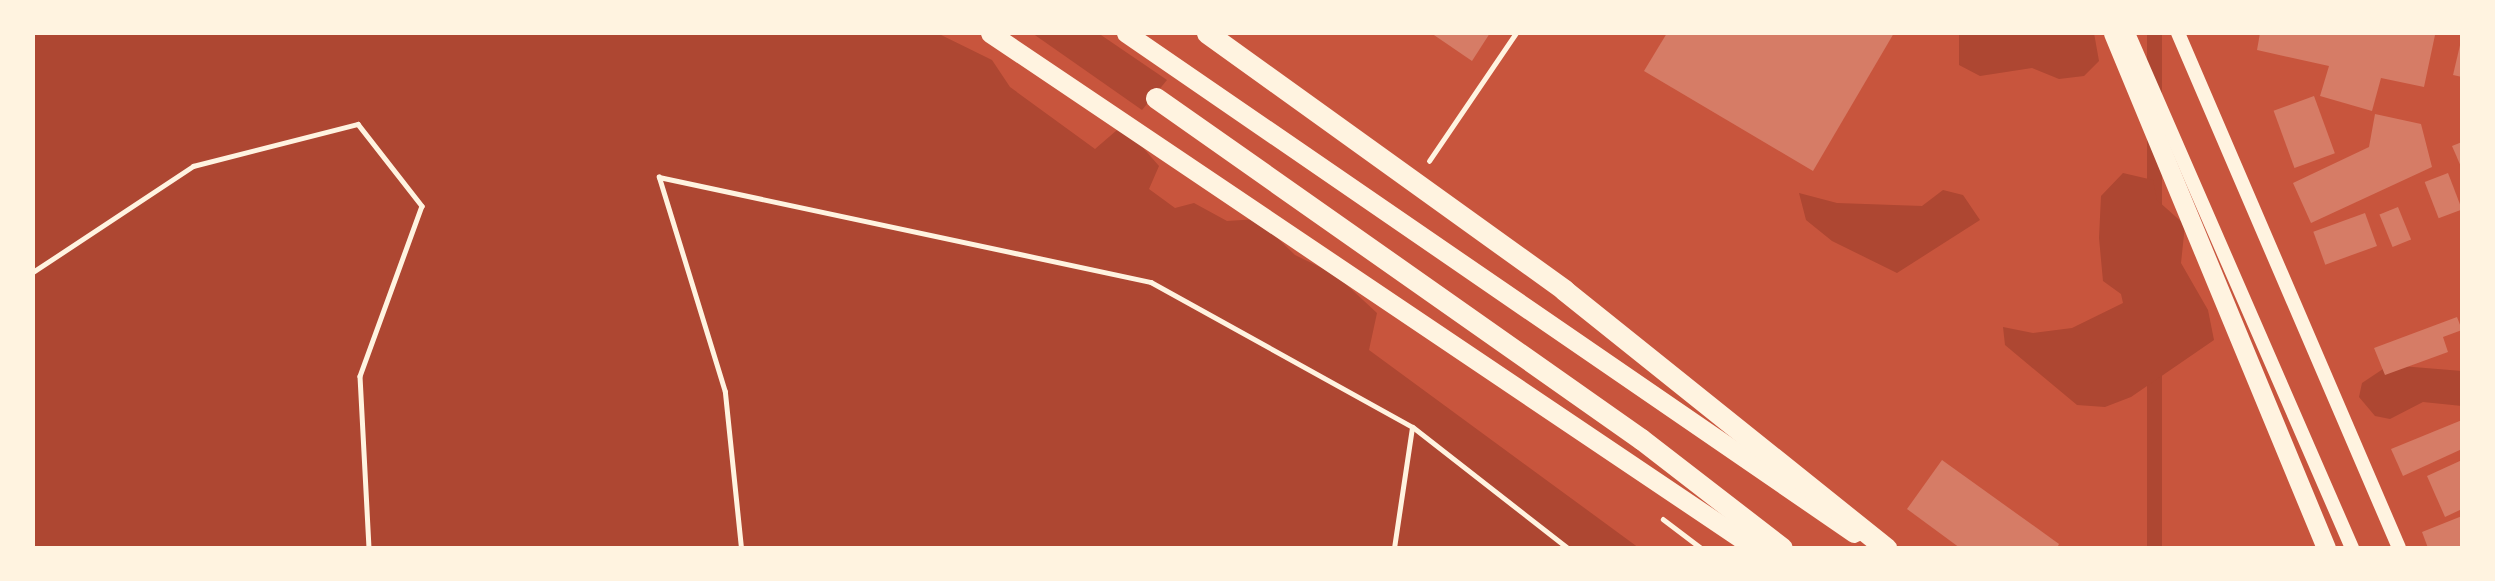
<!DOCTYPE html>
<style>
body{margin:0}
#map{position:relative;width:2495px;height:581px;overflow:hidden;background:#c8553d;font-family:Merriweather,serif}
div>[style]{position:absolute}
.green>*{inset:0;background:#ae4732;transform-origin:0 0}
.building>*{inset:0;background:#d67c66;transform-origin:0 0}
.path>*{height:4.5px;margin:-2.25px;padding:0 2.25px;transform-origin:2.25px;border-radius:2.25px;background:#fff3e0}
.secondary>*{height:14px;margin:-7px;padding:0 7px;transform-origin:7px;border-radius:7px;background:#fff3e0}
.trunk>*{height:19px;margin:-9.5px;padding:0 9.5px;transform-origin:9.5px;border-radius:9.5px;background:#fff3e0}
.motorway>*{height:21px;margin:-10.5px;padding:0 10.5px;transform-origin:10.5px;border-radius:10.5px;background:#fff3e0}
span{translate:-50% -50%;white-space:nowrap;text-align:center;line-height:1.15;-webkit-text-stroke:7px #fff3e0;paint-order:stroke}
.frame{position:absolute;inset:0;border:35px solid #fff3e0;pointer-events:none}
</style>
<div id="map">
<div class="green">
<i style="clip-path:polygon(33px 33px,937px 33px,992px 60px,1010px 87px,1095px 149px,1117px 130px,1138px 142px,1159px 166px,1149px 189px,1175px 208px,1194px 203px,1227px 221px,1258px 219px,1295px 255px,1336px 275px,1377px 313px,1369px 350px,1639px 548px,33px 548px)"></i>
<i style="clip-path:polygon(1032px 33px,1098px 33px,1167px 80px,1142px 110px)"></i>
<i style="clip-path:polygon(1959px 33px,2094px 33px,2099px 61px,2084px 76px,2059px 79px,2032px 68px,1980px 76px,1959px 65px)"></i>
<i style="left:2147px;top:33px;width:15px;height:560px"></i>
<i style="clip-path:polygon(2123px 173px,2153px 180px,2157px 200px,2185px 225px,2181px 263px,2208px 310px,2214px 340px,2131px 397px,2105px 407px,2077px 405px,2005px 345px,2003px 327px,2033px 333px,2072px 328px,2123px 303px,2121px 294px,2103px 281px,2099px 238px,2101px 196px)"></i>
<i style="clip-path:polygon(1943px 190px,1963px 195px,1980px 220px,1897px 273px,1832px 241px,1806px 220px,1799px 193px,1837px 203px,1922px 206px)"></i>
<i style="clip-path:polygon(2389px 365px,2462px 371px,2462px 406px,2423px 402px,2390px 419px,2375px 416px,2359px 397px,2362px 383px)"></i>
</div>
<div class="building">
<i style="clip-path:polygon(1431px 33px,1490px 33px,1472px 61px)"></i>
<i style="clip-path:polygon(1667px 33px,1894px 33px,1813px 171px,1644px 71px)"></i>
<i style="clip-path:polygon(2260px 33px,2426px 33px,2435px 35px,2424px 87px,2381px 78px,2372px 111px,2320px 96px,2329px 66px,2257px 50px)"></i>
<i style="clip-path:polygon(2461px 41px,2462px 42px,2462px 77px,2453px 75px)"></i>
<i style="left:2314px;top:96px;width:61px;height:43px;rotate:70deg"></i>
<i style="clip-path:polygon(2375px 114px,2421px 124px,2432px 167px,2311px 223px,2293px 183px,2369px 147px)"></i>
<i style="clip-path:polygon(2462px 142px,2462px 169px,2452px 146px)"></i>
<i style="left:2448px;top:173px;width:39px;height:25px;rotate:69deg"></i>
<i style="left:2398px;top:207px;width:35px;height:20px;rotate:68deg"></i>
<i style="left:2365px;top:213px;width:35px;height:55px;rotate:70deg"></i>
<i style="clip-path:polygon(2457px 317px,2462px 330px,2443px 337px,2448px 352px,2385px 375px,2374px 348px)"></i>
<i style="clip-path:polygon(2462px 420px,2462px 449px,2403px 476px,2391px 449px)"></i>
<i style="clip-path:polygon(1942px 460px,2059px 544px,2057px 548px,1960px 548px,1907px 509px)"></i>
<i style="clip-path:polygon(2462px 460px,2462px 509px,2445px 517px,2427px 476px)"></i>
<i style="clip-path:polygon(2462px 516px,2462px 548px,2428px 548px,2422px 532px)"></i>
</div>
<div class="path">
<i style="left:1429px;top:161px;width:155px;rotate:-55.8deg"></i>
<i style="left:33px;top:272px;width:192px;rotate:-33.5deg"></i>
<i style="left:193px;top:166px;width:170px;rotate:-14.3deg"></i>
<i style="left:358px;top:124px;width:104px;rotate:52deg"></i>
<i style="left:422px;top:206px;width:181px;rotate:110deg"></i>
<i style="left:360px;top:376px;width:172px;rotate:87deg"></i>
<i style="left:1663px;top:519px;width:48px;rotate:37.3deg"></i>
<i style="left:741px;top:548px;width:157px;rotate:-95.9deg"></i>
<i style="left:725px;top:392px;width:225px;rotate:-107.1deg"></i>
<i style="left:659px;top:177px;width:503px;rotate:12.05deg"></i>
<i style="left:1151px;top:282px;width:299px;rotate:29deg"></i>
<i style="left:1413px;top:427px;width:197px;rotate:38deg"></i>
<i style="left:1394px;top:548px;width:121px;rotate:-81.5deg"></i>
</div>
<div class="secondary">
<i style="left:2128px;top:33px;width:562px;rotate:66.49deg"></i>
<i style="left:2178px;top:33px;width:560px;rotate:66.77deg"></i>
</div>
<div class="trunk">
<i style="left:990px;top:33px;width:922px;rotate:33.95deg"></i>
<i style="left:1126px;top:33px;width:883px;rotate:34.48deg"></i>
<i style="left:2113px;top:33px;width:557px;rotate:67.53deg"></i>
</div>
<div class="motorway">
<i style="left:1207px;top:33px;width:440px;rotate:35.7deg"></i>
<i style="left:1564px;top:290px;width:413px;rotate:38.7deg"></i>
<i style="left:1156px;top:98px;width:593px;rotate:35.11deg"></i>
<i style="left:1641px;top:439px;width:178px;rotate:37.7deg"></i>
</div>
<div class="frame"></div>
</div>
